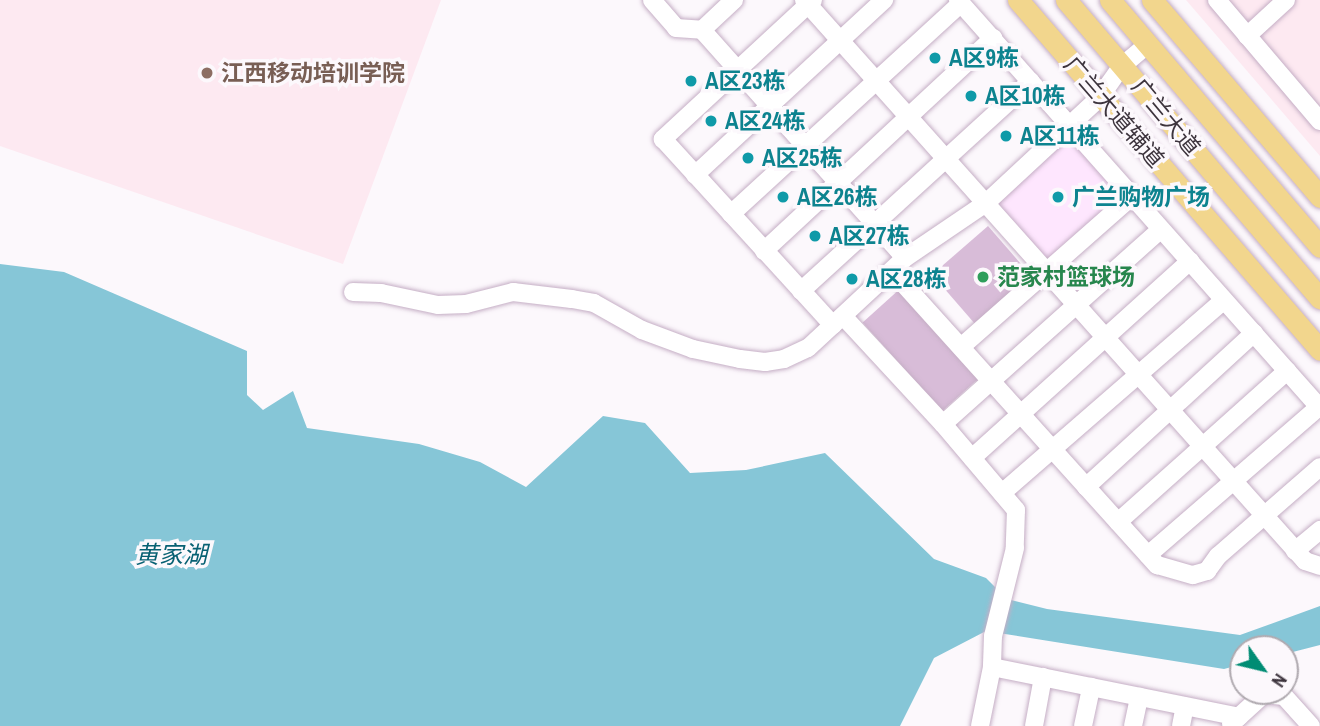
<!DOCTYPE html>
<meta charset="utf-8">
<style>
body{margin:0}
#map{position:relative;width:1320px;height:726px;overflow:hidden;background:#fcf8fc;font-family:"Archivo Narrow","Noto Sans SC",sans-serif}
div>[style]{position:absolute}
.built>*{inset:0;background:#fee6fe;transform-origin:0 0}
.education>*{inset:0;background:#fde9f1}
.green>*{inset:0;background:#d8bcd8;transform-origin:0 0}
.water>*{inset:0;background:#86c6d7}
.roads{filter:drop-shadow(0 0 2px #c5aec5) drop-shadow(0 0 2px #c5aec5)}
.minor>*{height:18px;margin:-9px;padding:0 9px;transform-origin:9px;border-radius:9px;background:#fff}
.major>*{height:21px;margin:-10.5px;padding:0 10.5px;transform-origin:10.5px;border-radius:10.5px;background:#f2d68d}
.dots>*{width:19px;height:19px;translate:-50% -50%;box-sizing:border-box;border:4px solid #fcf8fc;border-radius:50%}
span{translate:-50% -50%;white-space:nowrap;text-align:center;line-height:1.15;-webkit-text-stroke:7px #fcf8fc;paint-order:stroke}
.culture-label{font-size:23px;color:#0d838f;font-weight:700}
.left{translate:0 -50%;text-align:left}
.education-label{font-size:23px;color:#785e54;font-weight:700}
.street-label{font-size:23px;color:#3d343d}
.leisure-label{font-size:23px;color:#27864d;font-weight:700}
.water-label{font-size:24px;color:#086173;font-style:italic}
.north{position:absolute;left:1229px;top:635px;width:70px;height:70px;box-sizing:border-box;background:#fcf8fc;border:2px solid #b0aab0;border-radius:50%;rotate:124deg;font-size:19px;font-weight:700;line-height:28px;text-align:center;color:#3d343d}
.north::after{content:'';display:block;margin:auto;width:24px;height:32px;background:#008c74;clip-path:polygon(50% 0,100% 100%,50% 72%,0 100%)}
</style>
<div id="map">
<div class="built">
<i style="left:1070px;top:138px;width:79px;height:100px;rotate:48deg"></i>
</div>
<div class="education">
<i style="clip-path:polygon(0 0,441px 0,343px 264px,0 146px)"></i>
<i style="clip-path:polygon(1186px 0,1320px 0,1320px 156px)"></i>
</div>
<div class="green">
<i style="left:988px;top:226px;width:70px;height:74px;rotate:49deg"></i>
<i style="left:902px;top:287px;width:119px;height:53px;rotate:48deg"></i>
</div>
<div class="water">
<i style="clip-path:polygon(0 264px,64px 272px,247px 351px,247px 395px,263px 410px,293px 391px,307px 428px,419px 444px,480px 462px,526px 487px,603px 416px,645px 423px,690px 473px,746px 470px,825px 453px,934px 559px,986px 578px,1007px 599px,1047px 609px,1240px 635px,1320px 606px,1320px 645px,1285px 654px,1285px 649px,1243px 649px,1243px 664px,1224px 669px,986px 631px,934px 658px,900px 726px,0 726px)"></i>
</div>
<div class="roads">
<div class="minor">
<i style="left:652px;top:0;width:37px;rotate:49deg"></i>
<i style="left:676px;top:28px;width:26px;rotate:4deg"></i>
<i style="left:702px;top:30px;width:305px;rotate:48.3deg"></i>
<i style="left:804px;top:0;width:752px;rotate:48.23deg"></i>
<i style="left:1305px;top:561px;width:16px;rotate:18deg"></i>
<i style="left:813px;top:0;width:205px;rotate:137.2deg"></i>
<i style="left:663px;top:139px;width:252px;rotate:47.6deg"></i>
<i style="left:958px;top:0;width:545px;rotate:48.42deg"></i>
<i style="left:1217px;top:0;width:159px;rotate:49.6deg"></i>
<i style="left:702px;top:30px;width:44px;rotate:-43.2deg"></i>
<i style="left:1247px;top:36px;width:53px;rotate:-42.7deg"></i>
<i style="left:695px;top:175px;width:258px;rotate:-42.8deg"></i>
<i style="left:731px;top:214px;width:312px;rotate:-42.5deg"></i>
<i style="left:764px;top:251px;width:313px;rotate:-42.9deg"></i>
<i style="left:892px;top:271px;width:396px;rotate:48deg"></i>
<i style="left:1157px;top:565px;width:37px;rotate:16deg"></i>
<i style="left:1193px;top:575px;width:15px;rotate:-16deg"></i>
<i style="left:1207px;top:571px;width:19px;rotate:-54deg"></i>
<i style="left:1218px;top:556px;width:135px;rotate:-41.1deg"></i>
<i style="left:801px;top:291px;width:311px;rotate:-42.4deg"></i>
<i style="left:353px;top:292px;width:28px;rotate:2deg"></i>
<i style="left:381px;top:293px;width:58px;rotate:11.9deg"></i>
<i style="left:438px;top:305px;width:28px;rotate:-2deg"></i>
<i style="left:466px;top:304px;width:49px;rotate:-14.3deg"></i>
<i style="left:513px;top:292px;width:59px;rotate:6.8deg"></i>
<i style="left:572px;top:299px;width:22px;rotate:10deg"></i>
<i style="left:594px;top:303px;width:55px;rotate:29.4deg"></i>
<i style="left:642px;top:330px;width:54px;rotate:20.4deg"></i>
<i style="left:693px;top:349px;width:48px;rotate:12deg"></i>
<i style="left:740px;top:359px;width:25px;rotate:7deg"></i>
<i style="left:765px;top:362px;width:19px;rotate:-9deg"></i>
<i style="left:784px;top:359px;width:26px;rotate:-25deg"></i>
<i style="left:808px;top:348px;width:132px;rotate:-42.9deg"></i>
<i style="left:905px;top:258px;width:98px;rotate:-34.2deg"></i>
<i style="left:986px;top:203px;width:156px;rotate:-42.9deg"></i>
<i style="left:1100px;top:97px;width:38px;rotate:-55deg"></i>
<i style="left:1122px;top:66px;width:34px;rotate:-40deg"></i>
<i style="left:843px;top:316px;width:147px;rotate:47.2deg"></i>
<i style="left:943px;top:424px;width:113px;rotate:49.7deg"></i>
<i style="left:1016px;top:510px;width:38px;rotate:92deg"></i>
<i style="left:1015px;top:548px;width:91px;rotate:104deg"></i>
<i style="left:993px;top:636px;width:31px;rotate:92deg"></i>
<i style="left:961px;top:347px;width:228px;rotate:-41.4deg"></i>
<i style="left:943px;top:424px;width:292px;rotate:-41.8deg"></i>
<i style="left:972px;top:458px;width:294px;rotate:-42.1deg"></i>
<i style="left:1086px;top:487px;width:228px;rotate:-42.5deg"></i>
<i style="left:1002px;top:493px;width:294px;rotate:-41deg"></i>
<i style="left:1118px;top:522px;width:227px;rotate:-41.8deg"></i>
<i style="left:1295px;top:551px;width:33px;rotate:-40deg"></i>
<i style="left:1148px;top:555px;width:226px;rotate:-40.9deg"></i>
<i style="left:1231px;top:724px;width:45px;rotate:-42.3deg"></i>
<i style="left:1264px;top:694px;width:20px;rotate:6deg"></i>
<i style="left:1284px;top:696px;width:40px;rotate:48deg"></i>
<i style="left:980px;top:726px;width:60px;rotate:-78.5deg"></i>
<i style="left:992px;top:667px;width:252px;rotate:11.4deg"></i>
<i style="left:1034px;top:726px;width:50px;rotate:-79.6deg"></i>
<i style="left:1083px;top:726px;width:40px;rotate:-78deg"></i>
<i style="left:1133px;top:726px;width:30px;rotate:-78deg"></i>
<i style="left:1181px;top:726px;width:20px;rotate:-79deg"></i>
</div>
<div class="major">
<i style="left:1018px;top:0;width:462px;rotate:49.2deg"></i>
<i style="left:1066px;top:0;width:392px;rotate:49.6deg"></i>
<i style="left:1110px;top:0;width:324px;rotate:49.6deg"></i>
<i style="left:1152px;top:0;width:259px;rotate:49.5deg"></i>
</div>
</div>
<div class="dots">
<i style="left:935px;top:58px;background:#0f9aa8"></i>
<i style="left:207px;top:73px;background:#8d6e63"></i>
<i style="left:691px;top:81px;background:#0f9aa8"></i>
<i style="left:971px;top:96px;background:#0f9aa8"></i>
<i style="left:711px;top:121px;background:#0f9aa8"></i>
<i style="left:1006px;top:136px;background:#0f9aa8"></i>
<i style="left:748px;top:158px;background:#0f9aa8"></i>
<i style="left:783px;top:197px;background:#0f9aa8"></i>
<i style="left:1058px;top:197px;background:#0f9aa8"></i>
<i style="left:815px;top:236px;background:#0f9aa8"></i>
<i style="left:983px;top:277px;background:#2e9e5b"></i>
<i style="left:852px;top:279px;background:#0f9aa8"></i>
</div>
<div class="culture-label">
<span class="left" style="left:949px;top:58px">A区9栋</span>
<span class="left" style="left:705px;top:81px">A区23栋</span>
<span class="left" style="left:985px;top:96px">A区10栋</span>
<span class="left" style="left:725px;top:121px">A区24栋</span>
<span class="left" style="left:1020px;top:136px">A区11栋</span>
<span class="left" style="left:762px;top:158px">A区25栋</span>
<span class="left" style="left:797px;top:197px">A区26栋</span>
<span class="left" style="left:1072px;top:197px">广兰购物广场</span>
<span class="left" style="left:829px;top:236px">A区27栋</span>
<span class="left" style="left:866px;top:279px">A区28栋</span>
</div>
<div class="education-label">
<span class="left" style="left:221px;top:73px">江西移动培训学院</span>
</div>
<div class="street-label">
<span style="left:1114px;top:112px;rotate:49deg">广兰大道辅道</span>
<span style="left:1166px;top:117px;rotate:50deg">广兰大道</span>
</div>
<div class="leisure-label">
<span class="left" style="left:997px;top:277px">范家村篮球场</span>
</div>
<div class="water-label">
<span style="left:171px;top:555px">黄家湖</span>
</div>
<div class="north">N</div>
</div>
